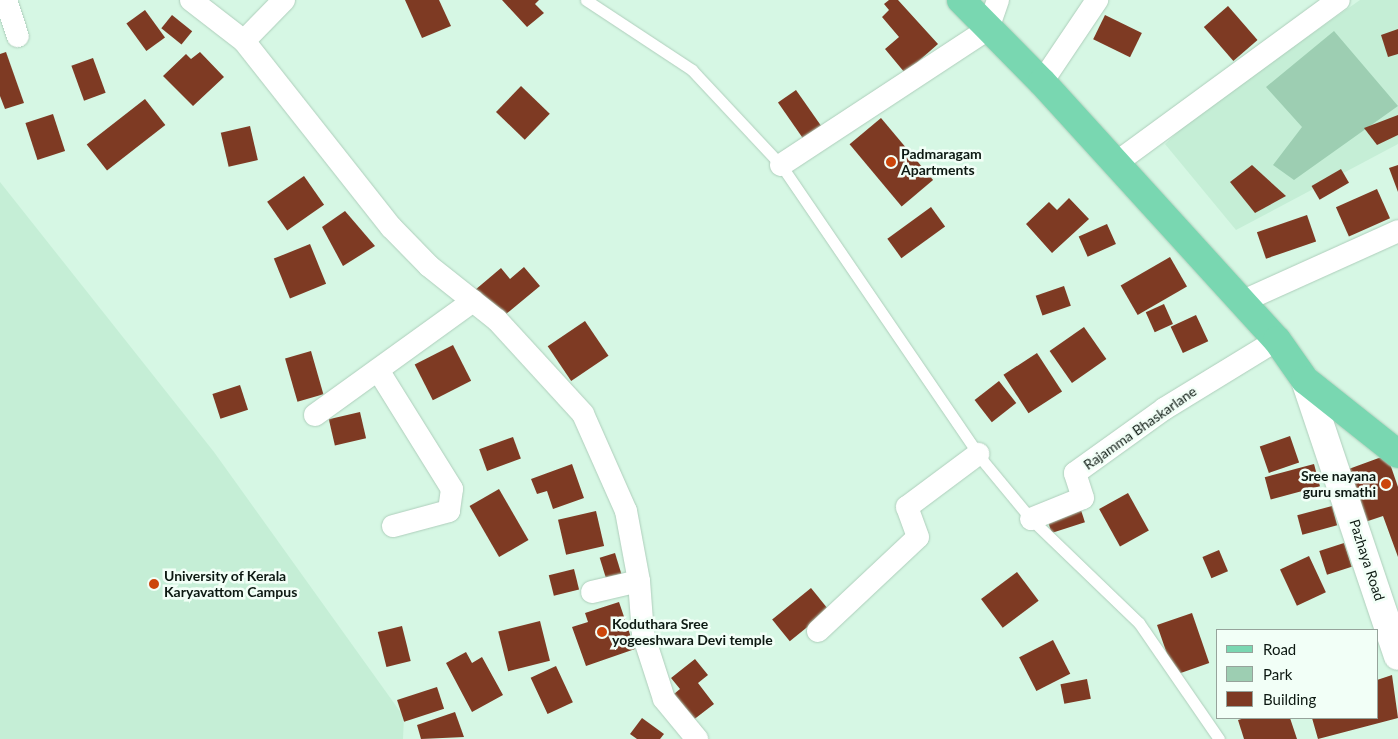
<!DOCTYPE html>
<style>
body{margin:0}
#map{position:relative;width:1398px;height:739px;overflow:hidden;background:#d6f7e4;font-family:Lato,sans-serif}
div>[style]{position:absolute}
.built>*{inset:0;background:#c5eed6}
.green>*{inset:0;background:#9dceb2}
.building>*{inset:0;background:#7e3a23;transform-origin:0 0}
.roads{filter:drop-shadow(0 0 1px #aecebb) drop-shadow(0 0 1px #aecebb)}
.lane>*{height:11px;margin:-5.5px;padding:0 5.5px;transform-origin:5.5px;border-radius:5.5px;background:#fff}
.street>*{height:22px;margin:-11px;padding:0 11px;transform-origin:11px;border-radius:11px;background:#fff}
.secondary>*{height:28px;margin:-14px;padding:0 14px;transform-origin:14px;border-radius:14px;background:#fff}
.primary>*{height:28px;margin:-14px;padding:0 14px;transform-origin:14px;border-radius:14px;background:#79d7b1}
.dots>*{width:14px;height:14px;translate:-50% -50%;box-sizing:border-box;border:2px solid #f2fff7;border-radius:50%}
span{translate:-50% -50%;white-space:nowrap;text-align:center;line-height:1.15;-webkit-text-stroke:5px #f2fff7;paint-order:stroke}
.poi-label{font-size:14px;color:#0d1912;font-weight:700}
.left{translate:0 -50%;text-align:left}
.right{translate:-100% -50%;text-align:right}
.street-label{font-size:14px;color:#0d1912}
.legend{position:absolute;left:1216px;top:629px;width:162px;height:90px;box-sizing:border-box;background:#f2fff7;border:1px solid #96a39b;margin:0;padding:6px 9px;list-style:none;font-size:15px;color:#0d1912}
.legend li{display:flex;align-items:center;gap:10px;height:25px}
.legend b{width:25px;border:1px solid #96a39b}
</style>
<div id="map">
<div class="built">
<i style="clip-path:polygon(1360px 0,1398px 0,1398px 144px,1236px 230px,1165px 144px,1196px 115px)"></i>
<i style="clip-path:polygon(0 182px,214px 452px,404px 717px,403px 739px,0 739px)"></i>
</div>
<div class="green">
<i style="clip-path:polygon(1334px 31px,1398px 106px,1294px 180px,1273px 165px,1302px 127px,1266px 87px)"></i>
</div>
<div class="building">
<i style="clip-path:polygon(405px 0,439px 0,451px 26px,422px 38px)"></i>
<i style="clip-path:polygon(502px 0,539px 0,535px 4px,544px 13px,527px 27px)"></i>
<i style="clip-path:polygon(889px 0,898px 0,938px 44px,905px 73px,885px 49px,899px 37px,882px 17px,889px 10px,884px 4px)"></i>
<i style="left:1228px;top:6px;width:45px;height:32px;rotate:49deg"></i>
<i style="left:145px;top:10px;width:34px;height:23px;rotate:54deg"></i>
<i style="left:172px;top:15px;width:26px;height:17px;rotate:39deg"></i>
<i style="left:1105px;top:15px;width:41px;height:27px;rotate:26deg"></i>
<i style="clip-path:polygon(1398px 29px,1398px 54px,1388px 57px,1381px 35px)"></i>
<i style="clip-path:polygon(6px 52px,24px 103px,5px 109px,0 96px,0 54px)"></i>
<i style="clip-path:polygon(200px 52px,224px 77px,193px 106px,163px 76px,186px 54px,191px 59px)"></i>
<i style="left:93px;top:58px;width:37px;height:23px;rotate:70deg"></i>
<i style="left:521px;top:86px;width:40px;height:36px;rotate:44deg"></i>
<i style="left:796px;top:90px;width:51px;height:22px;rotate:55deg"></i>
<i style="left:145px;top:99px;width:33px;height:74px;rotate:52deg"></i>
<i style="left:53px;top:114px;width:39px;height:29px;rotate:72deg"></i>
<i style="clip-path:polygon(1398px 115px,1398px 135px,1377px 145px,1364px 128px)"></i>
<i style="left:881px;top:118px;width:81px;height:41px;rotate:50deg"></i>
<i style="left:250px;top:126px;width:35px;height:30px;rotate:77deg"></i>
<i style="clip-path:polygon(1252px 165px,1286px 196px,1255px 213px,1230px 182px)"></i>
<i style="clip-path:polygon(1398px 165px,1398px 192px,1389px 168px)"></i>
<i style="left:1341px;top:169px;width:16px;height:34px;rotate:60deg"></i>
<i style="left:304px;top:176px;width:35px;height:45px;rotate:55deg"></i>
<i style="left:1377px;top:189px;width:32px;height:45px;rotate:66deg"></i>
<i style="clip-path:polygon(1069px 198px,1089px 219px,1052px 253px,1026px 224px,1049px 202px,1057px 210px)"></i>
<i style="left:931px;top:207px;width:24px;height:54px;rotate:54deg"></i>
<i style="clip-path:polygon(345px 211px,375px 246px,343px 266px,322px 227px)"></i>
<i style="left:1307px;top:215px;width:28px;height:53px;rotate:71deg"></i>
<i style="left:1107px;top:224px;width:22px;height:31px;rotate:66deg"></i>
<i style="left:310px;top:244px;width:43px;height:39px;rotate:68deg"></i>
<i style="left:1170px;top:257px;width:34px;height:57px;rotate:60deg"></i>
<i style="clip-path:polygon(524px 267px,540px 286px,500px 319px,475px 290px,501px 268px,510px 279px)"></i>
<i style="left:1064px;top:286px;width:21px;height:30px;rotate:71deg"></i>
<i style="left:1164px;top:304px;width:22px;height:20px;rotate:66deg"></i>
<i style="left:1196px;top:315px;width:29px;height:28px;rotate:65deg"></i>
<i style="left:585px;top:321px;width:42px;height:45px;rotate:56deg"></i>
<i style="left:1084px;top:327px;width:39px;height:42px;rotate:55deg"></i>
<i style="left:453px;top:345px;width:40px;height:43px;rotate:63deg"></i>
<i style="left:311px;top:351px;width:45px;height:27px;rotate:74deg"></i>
<i style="left:1037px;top:353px;width:46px;height:40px;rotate:57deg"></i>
<i style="left:999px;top:381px;width:28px;height:31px;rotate:52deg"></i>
<i style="left:240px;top:385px;width:26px;height:29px;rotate:72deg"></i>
<i style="left:360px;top:412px;width:27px;height:32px;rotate:77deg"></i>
<i style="left:1290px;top:436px;width:28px;height:32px;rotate:71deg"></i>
<i style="left:513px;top:437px;width:23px;height:36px;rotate:70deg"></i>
<i style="clip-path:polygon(1387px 455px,1398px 487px,1398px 557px,1383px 516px,1365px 522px,1346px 470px)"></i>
<i style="clip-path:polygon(572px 464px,584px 498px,553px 509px,547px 491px,537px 494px,531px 479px)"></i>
<i style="left:1314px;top:464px;width:23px;height:51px;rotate:75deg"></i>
<i style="left:499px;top:489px;width:59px;height:34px;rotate:60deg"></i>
<i style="left:1128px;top:493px;width:43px;height:33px;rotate:61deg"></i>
<i style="left:1332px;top:506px;width:20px;height:36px;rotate:75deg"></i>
<i style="left:1080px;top:507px;width:16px;height:35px;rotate:72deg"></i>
<i style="left:596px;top:511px;width:36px;height:39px;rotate:77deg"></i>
<i style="left:1344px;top:543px;width:25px;height:26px;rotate:72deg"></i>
<i style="left:1219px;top:550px;width:23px;height:18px;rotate:67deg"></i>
<i style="left:615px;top:553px;width:30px;height:16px;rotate:73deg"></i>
<i style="left:1309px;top:556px;width:40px;height:32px;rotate:65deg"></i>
<i style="left:574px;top:569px;width:21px;height:26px;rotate:76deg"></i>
<i style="left:1017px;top:572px;width:36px;height:45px;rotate:53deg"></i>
<i style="left:811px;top:588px;width:28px;height:50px;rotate:51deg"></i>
<i style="clip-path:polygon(619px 602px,635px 649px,586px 666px,572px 627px,588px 622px,585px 613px)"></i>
<i style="left:1192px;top:613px;width:53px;height:37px;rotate:71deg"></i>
<i style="left:540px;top:621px;width:41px;height:43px;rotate:76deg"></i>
<i style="left:402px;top:626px;width:36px;height:25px;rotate:76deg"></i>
<i style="left:1053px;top:640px;width:38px;height:38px;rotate:63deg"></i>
<i style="clip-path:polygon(466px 652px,472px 663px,482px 657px,503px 695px,472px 712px,446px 663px)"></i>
<i style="clip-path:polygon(695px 659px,708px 675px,698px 683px,714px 704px,688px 724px,668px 699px,680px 689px,671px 678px)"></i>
<i style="left:556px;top:666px;width:40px;height:28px;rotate:65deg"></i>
<i style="clip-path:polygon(1392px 675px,1398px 718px,1318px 739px,1312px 718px,1377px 718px,1377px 680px)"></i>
<i style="left:1087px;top:679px;width:20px;height:27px;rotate:79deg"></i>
<i style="left:437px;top:687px;width:23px;height:42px;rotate:72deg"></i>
<i style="clip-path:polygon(455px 712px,464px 737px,421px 739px,417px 725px)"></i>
<i style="clip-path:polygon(642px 718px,664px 734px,660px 739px,637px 739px,630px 734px)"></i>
<i style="clip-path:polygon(1245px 718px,1290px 718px,1297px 739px,1244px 739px,1238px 720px)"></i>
</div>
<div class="roads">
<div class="lane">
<i style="left:586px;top:0;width:127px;rotate:33.4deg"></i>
<i style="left:692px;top:70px;width:130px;rotate:46.9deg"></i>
<i style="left:781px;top:165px;width:358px;rotate:55.7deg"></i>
<i style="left:983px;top:461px;width:75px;rotate:50.4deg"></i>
<i style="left:1031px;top:519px;width:150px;rotate:43.9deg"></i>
<i style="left:1139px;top:623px;width:141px;rotate:55.4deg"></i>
</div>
<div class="street">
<i style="left:6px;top:0;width:38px;rotate:72deg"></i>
<i style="left:191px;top:0;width:67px;rotate:37.7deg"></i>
<i style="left:284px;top:0;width:57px;rotate:134.3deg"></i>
<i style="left:244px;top:41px;width:237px;rotate:51.7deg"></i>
<i style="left:391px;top:227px;width:54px;rotate:45.7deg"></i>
<i style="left:429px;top:266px;width:87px;rotate:38.5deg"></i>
<i style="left:497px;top:320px;width:127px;rotate:47.5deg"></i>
<i style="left:583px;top:414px;width:106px;rotate:66.1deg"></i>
<i style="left:626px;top:511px;width:71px;rotate:79.5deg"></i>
<i style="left:639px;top:581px;width:53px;rotate:85.7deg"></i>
<i style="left:643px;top:634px;width:68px;rotate:72.1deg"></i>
<i style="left:664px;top:699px;width:52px;rotate:50.5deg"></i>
<i style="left:1042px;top:82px;width:99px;rotate:-56.1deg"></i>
<i style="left:1116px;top:163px;width:276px;rotate:-36.2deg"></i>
<i style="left:781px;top:165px;width:248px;rotate:-33.3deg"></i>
<i style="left:988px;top:29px;width:31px;rotate:-71deg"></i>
<i style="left:1241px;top:302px;width:172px;rotate:-24.3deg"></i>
<i style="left:378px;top:370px;width:140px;rotate:58.1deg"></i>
<i style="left:452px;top:489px;width:22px;rotate:98deg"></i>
<i style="left:449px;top:511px;width:58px;rotate:165deg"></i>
<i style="left:315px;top:415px;width:195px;rotate:-35.8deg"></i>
<i style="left:1031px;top:519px;width:56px;rotate:-22deg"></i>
<i style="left:1083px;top:498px;width:26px;rotate:-108deg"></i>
<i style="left:1075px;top:473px;width:110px;rotate:-35.7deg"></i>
<i style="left:1164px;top:409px;width:132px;rotate:-31.4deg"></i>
<i style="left:592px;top:592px;width:48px;rotate:-13.2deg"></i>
<i style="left:818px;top:631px;width:137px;rotate:-43.2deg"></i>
<i style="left:918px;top:537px;width:32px;rotate:-110deg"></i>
<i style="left:907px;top:507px;width:89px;rotate:-36.7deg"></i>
</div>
<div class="secondary">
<i style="left:1305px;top:380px;width:291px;rotate:71.4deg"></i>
</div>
<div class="primary">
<i style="left:961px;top:0;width:115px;rotate:45.4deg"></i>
<i style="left:1042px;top:82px;width:349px;rotate:47.7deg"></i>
<i style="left:1277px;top:340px;width:49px;rotate:55deg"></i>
<i style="left:1305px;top:380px;width:119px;rotate:38.5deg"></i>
</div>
</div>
<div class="dots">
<i style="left:891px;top:162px;background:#cc450b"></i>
<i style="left:1386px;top:484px;background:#cc450b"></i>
<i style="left:154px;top:584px;background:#cc450b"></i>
<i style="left:602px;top:632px;background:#cc450b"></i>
</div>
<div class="poi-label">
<span class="left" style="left:901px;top:162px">Padmaragam<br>Apartments</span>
<span class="right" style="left:1376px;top:484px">Sree nayana<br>guru smathi</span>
<span class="left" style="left:164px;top:584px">University of Kerala<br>Karyavattom Campus</span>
<span class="left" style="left:612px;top:632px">Koduthara Sree<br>yogeeshwara Devi temple</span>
</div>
<div class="street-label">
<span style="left:1140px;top:428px;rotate:-35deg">Rajamma Bhaskarlane</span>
<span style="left:1367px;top:560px;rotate:72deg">Pazhaya Road</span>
</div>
<ul class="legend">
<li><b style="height:6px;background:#79d7b1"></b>Road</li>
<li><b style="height:14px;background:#9dceb2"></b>Park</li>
<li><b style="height:14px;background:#7e3a23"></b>Building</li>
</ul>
</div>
